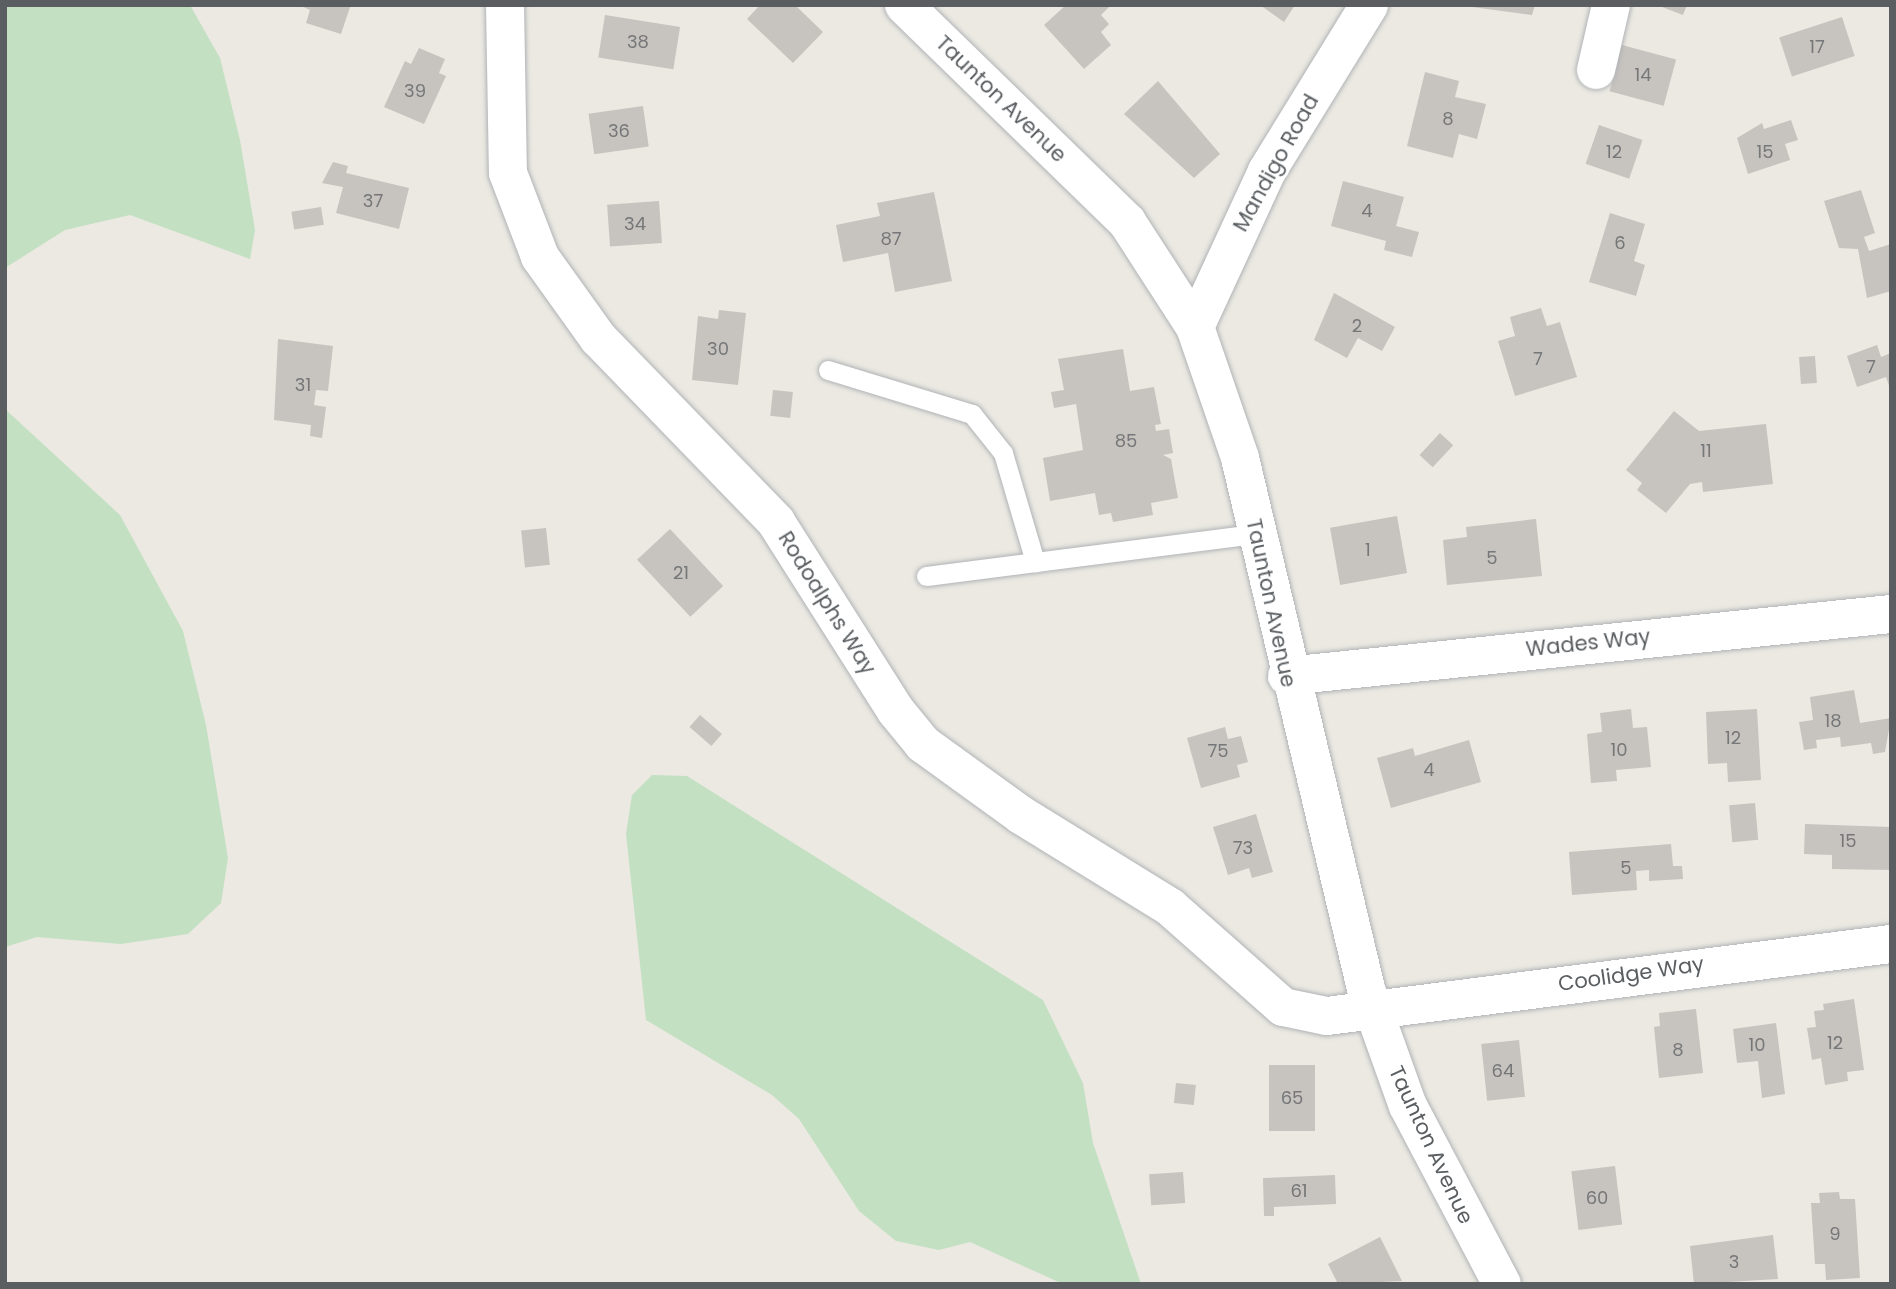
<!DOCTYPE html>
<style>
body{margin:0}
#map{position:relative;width:1896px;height:1289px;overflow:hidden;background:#ebe9e2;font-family:Poppins,sans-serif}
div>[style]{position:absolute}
.green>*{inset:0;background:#c3e0c2}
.building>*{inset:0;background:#c7c3bf;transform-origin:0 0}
.roads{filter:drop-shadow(0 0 2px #b0b3b6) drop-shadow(0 0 2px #b0b3b6)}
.service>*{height:19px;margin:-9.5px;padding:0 9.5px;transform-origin:9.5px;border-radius:9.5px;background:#fff}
.minor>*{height:38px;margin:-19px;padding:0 19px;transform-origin:19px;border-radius:19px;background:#fff}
span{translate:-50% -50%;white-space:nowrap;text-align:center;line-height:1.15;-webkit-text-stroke:6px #fff;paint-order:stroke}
.number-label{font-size:18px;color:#757778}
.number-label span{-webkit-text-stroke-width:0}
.street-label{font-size:21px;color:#5a5e61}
.frame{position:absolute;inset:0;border:7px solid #5a5e61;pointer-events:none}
</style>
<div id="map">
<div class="green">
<i style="clip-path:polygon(5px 5px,190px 5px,220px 58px,240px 140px,255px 230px,250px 259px,130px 215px,65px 230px,5px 268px)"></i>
<i style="clip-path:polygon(5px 409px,120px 515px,183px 631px,206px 725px,228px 858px,221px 903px,188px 934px,121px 944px,37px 937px,5px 947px)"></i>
<i style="clip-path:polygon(652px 775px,687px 776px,1043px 1000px,1083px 1083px,1093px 1143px,1141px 1284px,1063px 1284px,970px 1242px,939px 1250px,896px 1241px,859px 1211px,799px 1119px,772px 1095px,646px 1020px,626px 834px,632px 795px)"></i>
</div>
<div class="building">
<i style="clip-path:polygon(299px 5px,350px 7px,341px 34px,306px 23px,310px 10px)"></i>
<i style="clip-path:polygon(760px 5px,795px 5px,823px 32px,793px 63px,747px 19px)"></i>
<i style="clip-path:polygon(1066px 5px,1111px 5px,1101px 15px,1109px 24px,1101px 32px,1111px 45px,1084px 69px,1044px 25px)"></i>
<i style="clip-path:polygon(1260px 5px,1295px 5px,1284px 22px)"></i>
<i style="clip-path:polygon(1535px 5px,1532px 15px,1465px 6px,1465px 5px)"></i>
<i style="clip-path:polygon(1657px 5px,1687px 5px,1683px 15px)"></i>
<i style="left:605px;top:15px;width:76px;height:43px;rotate:9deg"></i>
<i style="left:1842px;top:17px;width:41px;height:66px;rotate:72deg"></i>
<i style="left:1622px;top:45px;width:56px;height:48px;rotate:15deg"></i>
<i style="clip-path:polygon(419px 48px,445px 59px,439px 73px,446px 76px,424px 124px,384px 107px,405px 61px,411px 64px)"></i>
<i style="clip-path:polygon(1425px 72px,1459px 81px,1455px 97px,1486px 104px,1477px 139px,1459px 134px,1453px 158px,1407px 146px)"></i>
<i style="clip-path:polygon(1158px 81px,1220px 154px,1194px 178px,1124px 114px)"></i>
<i style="left:643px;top:106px;width:41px;height:55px;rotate:82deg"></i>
<i style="clip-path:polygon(1791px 120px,1798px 140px,1785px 144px,1790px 160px,1748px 174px,1737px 138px,1762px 123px,1764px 129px)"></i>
<i style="left:1599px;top:125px;width:46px;height:41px;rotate:19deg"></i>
<i style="clip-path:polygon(333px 162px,348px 166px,346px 173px,409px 188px,399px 229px,336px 213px,343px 187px,322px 183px)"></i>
<i style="clip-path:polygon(1343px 181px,1404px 197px,1396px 226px,1419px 232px,1412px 257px,1384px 250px,1386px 241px,1331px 226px)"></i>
<i style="clip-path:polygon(1861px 190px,1875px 233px,1864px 237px,1869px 251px,1891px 244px,1891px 291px,1867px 298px,1858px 249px,1839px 248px,1824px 201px)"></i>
<i style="clip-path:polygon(934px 192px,952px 281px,895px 292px,888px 253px,843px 262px,836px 225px,880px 216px,877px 203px)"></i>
<i style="left:659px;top:201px;width:42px;height:52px;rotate:86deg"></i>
<i style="left:321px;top:207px;width:18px;height:30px;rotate:81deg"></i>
<i style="clip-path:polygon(1610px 213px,1645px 224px,1634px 261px,1645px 265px,1636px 296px,1589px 282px)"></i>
<i style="clip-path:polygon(1334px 293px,1395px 327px,1382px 351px,1358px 338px,1347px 358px,1314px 340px)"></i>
<i style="clip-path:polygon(1541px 308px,1547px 326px,1560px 322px,1577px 377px,1515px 396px,1498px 341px,1515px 336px,1510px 317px)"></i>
<i style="clip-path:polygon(719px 310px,746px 313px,738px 385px,692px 380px,698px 316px,718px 319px)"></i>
<i style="clip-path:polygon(278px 339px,333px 346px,328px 391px,316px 390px,314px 405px,326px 407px,322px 438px,310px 436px,311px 425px,274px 420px)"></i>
<i style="clip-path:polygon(1877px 345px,1881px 357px,1891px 353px,1891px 391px,1886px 377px,1857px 387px,1847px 356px)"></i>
<i style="clip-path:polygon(1123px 349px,1130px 391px,1154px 387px,1161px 424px,1155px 425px,1156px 431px,1169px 429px,1173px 453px,1163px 455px,1171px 459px,1178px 498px,1151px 503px,1153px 515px,1113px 522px,1111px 513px,1099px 515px,1095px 493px,1050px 501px,1043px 458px,1083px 450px,1076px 404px,1054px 408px,1051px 392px,1064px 390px,1058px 359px)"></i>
<i style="left:1815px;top:356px;width:27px;height:16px;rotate:86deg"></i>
<i style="left:773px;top:390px;width:20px;height:26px;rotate:6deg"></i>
<i style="clip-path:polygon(1674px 411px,1699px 431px,1766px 424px,1773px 484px,1703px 492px,1702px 482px,1690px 484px,1666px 513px,1637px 490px,1642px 483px,1626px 470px)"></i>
<i style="left:1440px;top:433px;width:18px;height:30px;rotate:43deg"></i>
<i style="left:1397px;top:516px;width:58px;height:68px;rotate:80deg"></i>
<i style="clip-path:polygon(1536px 519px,1542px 576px,1447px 585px,1443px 540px,1467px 537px,1466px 527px)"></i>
<i style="left:546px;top:528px;width:37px;height:25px;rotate:84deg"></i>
<i style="left:670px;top:529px;width:78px;height:45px;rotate:47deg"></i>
<i style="clip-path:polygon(1854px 690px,1860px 723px,1891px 718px,1885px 752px,1873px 754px,1871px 743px,1841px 747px,1840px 737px,1816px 740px,1817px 748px,1804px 750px,1799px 722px,1813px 720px,1810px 697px)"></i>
<i style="clip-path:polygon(1631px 709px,1633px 728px,1647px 727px,1651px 767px,1616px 770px,1617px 781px,1591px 783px,1587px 734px,1602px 732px,1600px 713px)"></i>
<i style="clip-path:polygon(1757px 709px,1761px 780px,1728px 782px,1727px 763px,1708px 764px,1706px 712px)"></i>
<i style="left:700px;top:715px;width:29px;height:16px;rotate:41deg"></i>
<i style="clip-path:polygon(1225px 727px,1228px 739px,1241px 736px,1248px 762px,1237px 765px,1240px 777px,1201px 788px,1187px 738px)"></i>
<i style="clip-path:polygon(1469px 740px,1481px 782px,1391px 808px,1377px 758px,1413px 748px,1415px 756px)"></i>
<i style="left:1755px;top:803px;width:37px;height:26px;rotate:85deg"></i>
<i style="clip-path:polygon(1256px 814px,1273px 872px,1252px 878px,1249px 868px,1228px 875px,1213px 827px)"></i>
<i style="clip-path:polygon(1805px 824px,1891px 827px,1891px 870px,1832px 869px,1832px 855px,1804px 854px)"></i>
<i style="clip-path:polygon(1671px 844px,1673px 866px,1682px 866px,1683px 879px,1649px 881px,1649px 870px,1636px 871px,1637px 890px,1572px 895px,1569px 852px)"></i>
<i style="clip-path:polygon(1854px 999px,1864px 1070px,1847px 1072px,1848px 1081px,1825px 1085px,1821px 1058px,1812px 1060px,1807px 1028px,1816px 1027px,1814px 1011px,1824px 1010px,1823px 1004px)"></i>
<i style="clip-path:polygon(1696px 1009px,1703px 1073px,1659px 1078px,1654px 1027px,1660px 1026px,1659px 1013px)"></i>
<i style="clip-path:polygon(1776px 1023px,1785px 1094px,1762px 1098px,1758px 1061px,1737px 1063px,1733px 1029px)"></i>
<i style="left:1519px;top:1040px;width:57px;height:38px;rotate:84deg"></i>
<i style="left:1269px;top:1065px;width:46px;height:66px"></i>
<i style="left:1176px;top:1083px;width:20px;height:20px;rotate:6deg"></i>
<i style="left:1615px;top:1166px;width:59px;height:44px;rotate:83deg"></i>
<i style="left:1183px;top:1172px;width:31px;height:34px;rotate:86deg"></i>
<i style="clip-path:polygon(1335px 1175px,1336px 1204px,1274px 1207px,1274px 1216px,1264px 1216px,1263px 1178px)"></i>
<i style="clip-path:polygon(1839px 1192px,1840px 1199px,1855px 1199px,1860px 1278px,1826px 1280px,1825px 1264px,1815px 1264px,1811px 1203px,1820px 1203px,1819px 1193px)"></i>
<i style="clip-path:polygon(1773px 1235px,1778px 1279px,1694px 1284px,1690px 1246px)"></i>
<i style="clip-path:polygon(1380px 1237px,1402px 1281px,1338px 1284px,1328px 1264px)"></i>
</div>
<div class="roads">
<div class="service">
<i style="left:828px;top:370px;width:151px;rotate:17deg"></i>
<i style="left:972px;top:414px;width:50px;rotate:51.5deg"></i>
<i style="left:1003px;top:453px;width:114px;rotate:73.6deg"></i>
<i style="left:926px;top:576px;width:333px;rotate:-7.3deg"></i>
</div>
<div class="minor">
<i style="left:505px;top:5px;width:168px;rotate:89deg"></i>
<i style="left:508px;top:173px;width:90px;rotate:69.1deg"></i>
<i style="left:540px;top:257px;width:100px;rotate:54.4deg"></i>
<i style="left:598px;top:338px;width:256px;rotate:45.9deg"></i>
<i style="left:776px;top:522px;width:224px;rotate:57.6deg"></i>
<i style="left:896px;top:711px;width:43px;rotate:50.7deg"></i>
<i style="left:923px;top:744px;width:121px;rotate:35.9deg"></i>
<i style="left:1021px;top:815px;width:175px;rotate:31.7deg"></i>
<i style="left:1170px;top:907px;width:151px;rotate:41.5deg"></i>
<i style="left:1283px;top:1007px;width:45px;rotate:11.6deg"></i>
<i style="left:1327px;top:1016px;width:569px;rotate:-7.28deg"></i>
<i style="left:904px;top:5px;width:311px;rotate:44.2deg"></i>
<i style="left:1127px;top:222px;width:125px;rotate:57.1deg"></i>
<i style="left:1195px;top:327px;width:139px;rotate:71deg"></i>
<i style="left:1240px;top:458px;width:546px;rotate:76.65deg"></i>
<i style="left:1366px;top:989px;width:124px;rotate:70.3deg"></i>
<i style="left:1408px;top:1106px;width:201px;rotate:62.2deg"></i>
<i style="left:1596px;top:70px;width:67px;rotate:-77deg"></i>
<i style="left:1195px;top:327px;width:172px;rotate:-65.2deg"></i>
<i style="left:1267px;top:171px;width:195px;rotate:-58.4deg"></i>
<i style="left:1287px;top:676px;width:607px;rotate:-5.86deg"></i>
</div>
</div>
<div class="number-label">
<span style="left:638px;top:42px">38</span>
<span style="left:1817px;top:47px">17</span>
<span style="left:1643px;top:75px">14</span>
<span style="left:415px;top:91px">39</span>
<span style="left:1448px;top:119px">8</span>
<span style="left:619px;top:131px">36</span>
<span style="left:1614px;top:152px">12</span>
<span style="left:1765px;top:152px">15</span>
<span style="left:373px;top:201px">37</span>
<span style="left:1367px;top:211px">4</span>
<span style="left:635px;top:224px">34</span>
<span style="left:891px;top:239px">87</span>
<span style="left:1620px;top:243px">6</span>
<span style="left:1357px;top:326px">2</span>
<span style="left:718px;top:349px">30</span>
<span style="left:1538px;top:359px">7</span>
<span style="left:1871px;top:367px">7</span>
<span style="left:303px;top:385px">31</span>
<span style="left:1126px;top:441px">85</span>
<span style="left:1706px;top:451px">11</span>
<span style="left:1368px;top:550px">1</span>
<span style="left:1492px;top:558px">5</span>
<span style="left:681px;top:573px">21</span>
<span style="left:1833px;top:721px">18</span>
<span style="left:1733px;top:738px">12</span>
<span style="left:1619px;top:750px">10</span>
<span style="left:1218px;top:751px">75</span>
<span style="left:1429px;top:770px">4</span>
<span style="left:1848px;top:841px">15</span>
<span style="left:1243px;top:848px">73</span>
<span style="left:1626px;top:868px">5</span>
<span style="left:1835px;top:1043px">12</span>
<span style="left:1757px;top:1045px">10</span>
<span style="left:1678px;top:1050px">8</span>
<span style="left:1503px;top:1071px">64</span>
<span style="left:1292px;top:1098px">65</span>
<span style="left:1299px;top:1191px">61</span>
<span style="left:1597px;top:1198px">60</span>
<span style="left:1835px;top:1234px">9</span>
<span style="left:1734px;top:1262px">3</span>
</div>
<div class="street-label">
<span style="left:1001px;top:99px;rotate:44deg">Taunton Avenue</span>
<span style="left:1276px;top:163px;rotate:-61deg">Mandigo Road</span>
<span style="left:827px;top:603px;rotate:58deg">Rodoalphs Way</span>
<span style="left:1271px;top:603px;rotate:78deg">Taunton Avenue</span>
<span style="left:1588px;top:643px;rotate:-6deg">Wades Way</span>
<span style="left:1631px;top:974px;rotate:-8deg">Coolidge Way</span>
<span style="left:1431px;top:1145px;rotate:65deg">Taunton Avenue</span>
</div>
<div class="frame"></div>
</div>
